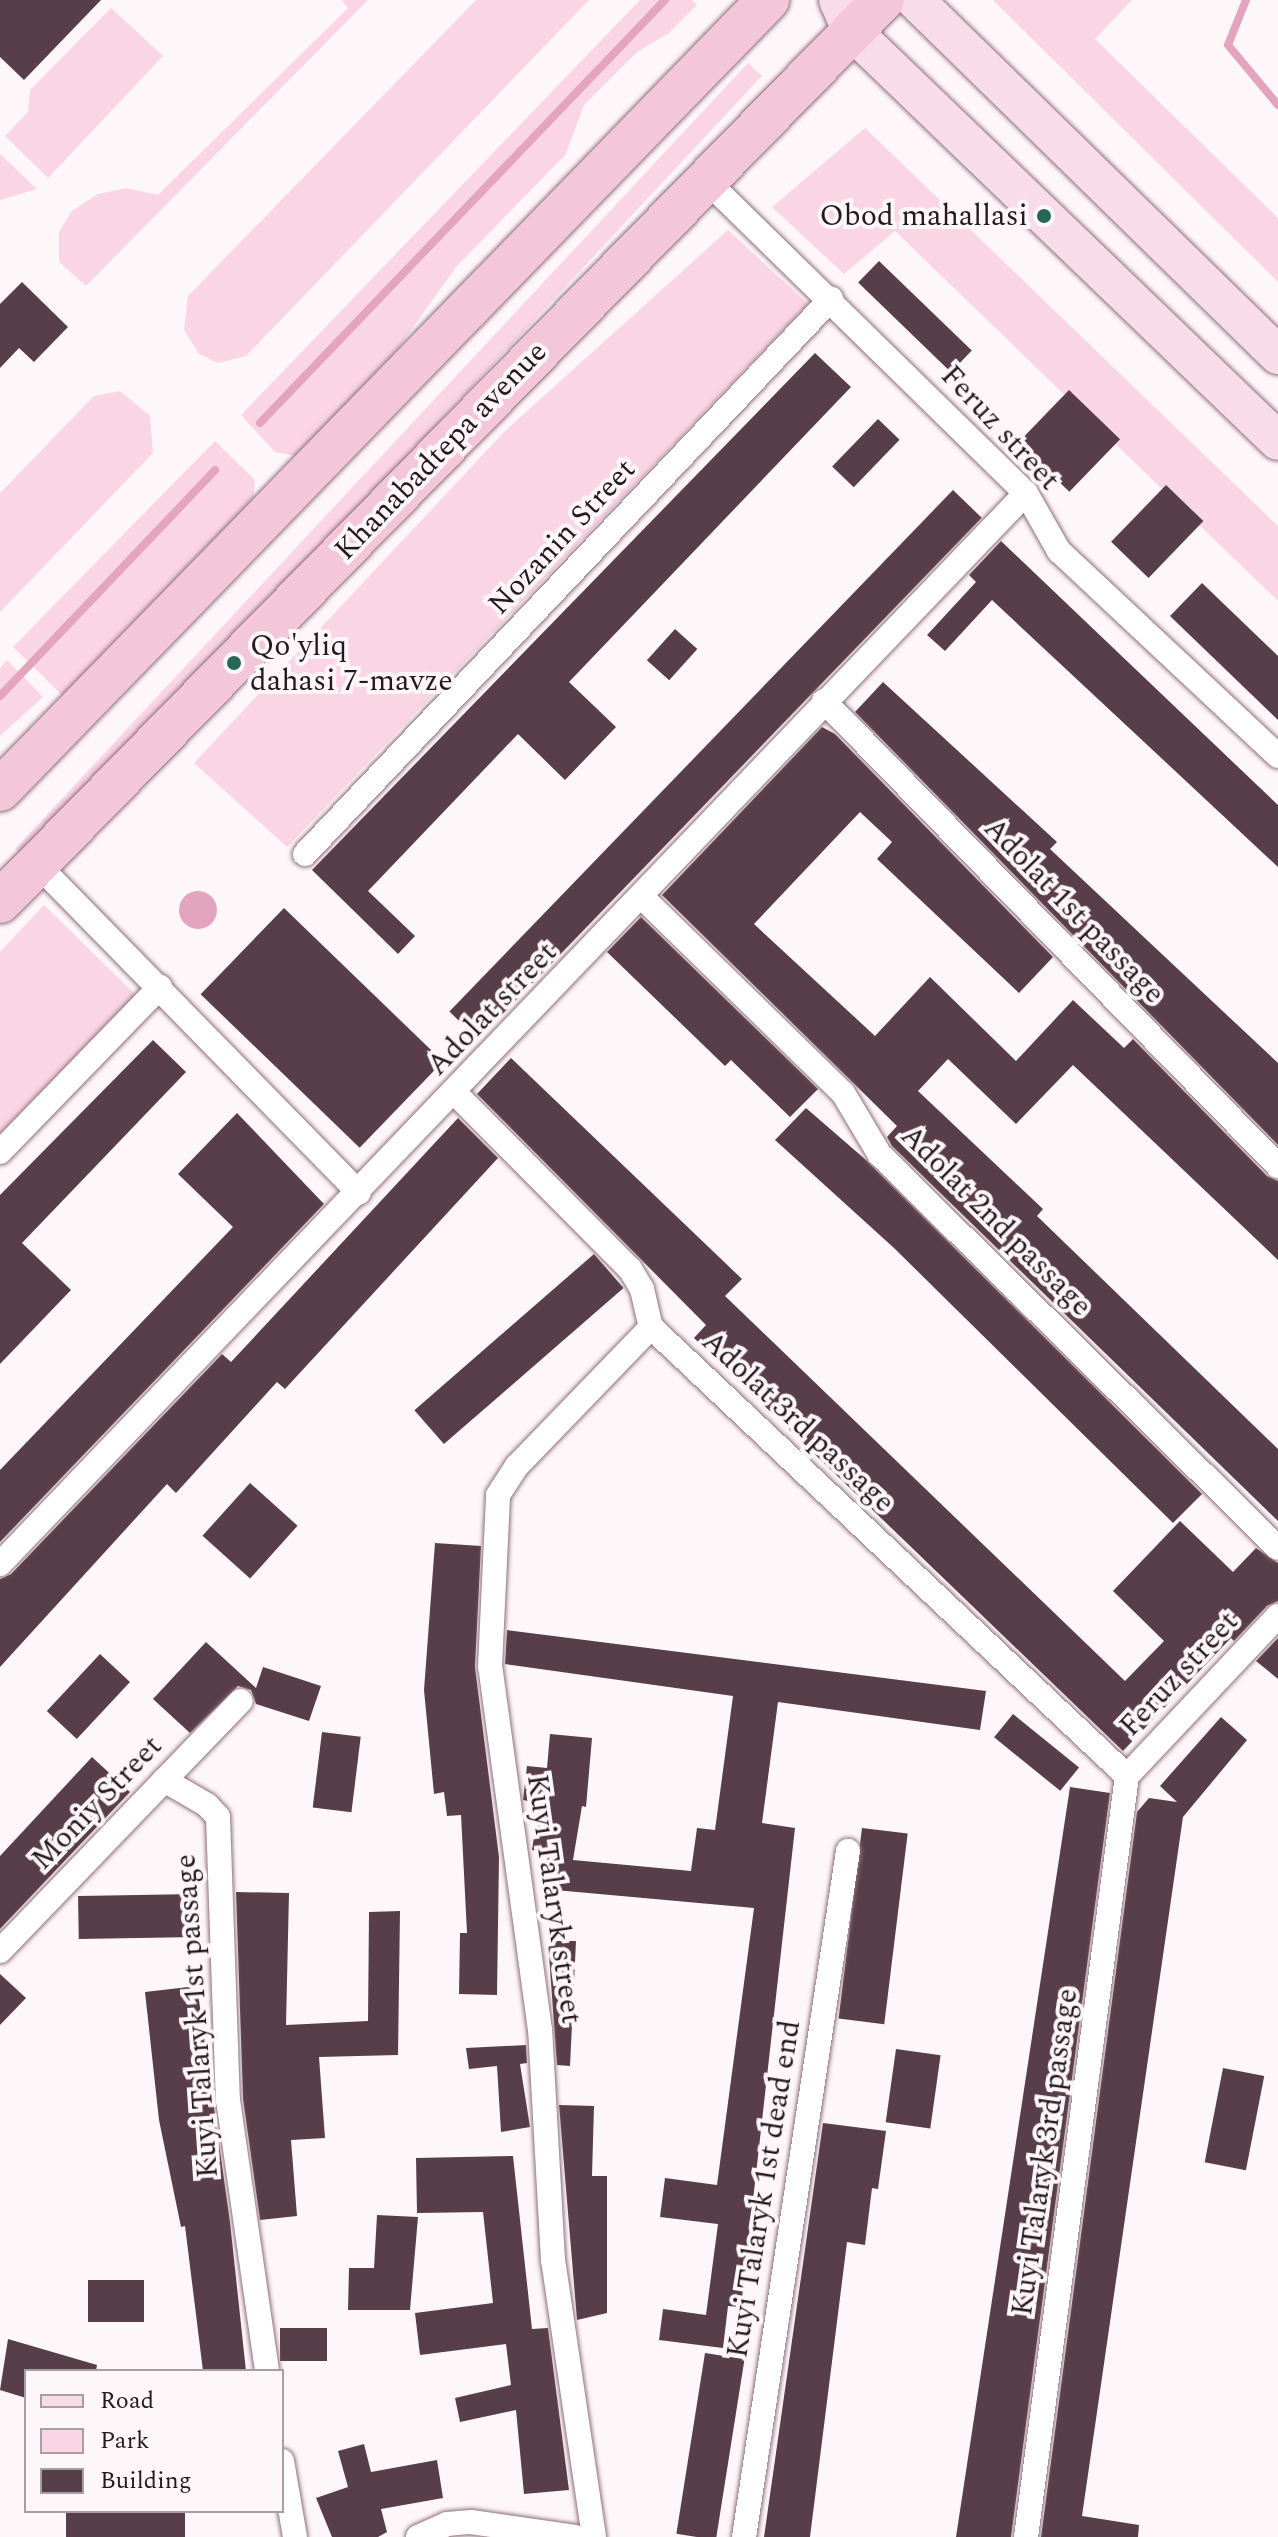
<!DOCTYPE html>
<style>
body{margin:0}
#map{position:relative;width:1278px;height:2537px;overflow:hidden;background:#fef7f9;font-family:Spectral,serif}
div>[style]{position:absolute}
.green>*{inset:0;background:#fad5e3;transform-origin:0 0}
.water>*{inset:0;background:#e3a4bd}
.round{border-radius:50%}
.stream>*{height:8px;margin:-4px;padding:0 4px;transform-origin:4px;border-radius:4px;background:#e3a4bd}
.building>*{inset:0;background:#583e48;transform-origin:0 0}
.roads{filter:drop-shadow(0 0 2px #8d6f7b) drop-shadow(0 0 2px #8d6f7b)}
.street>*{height:24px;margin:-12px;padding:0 12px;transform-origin:12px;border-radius:12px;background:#fff}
.primary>*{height:38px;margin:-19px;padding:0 19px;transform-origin:19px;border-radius:19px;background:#f8dde8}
.highway>*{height:42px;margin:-21px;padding:0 21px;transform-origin:21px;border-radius:21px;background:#f4c7d8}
.dots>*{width:22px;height:22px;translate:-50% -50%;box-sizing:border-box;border:4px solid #fef7f9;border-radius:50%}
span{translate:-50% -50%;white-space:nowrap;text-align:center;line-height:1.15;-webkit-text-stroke:8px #fef7f9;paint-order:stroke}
.poi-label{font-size:30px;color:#25191e}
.right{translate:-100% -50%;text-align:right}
.left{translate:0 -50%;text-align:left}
.street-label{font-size:30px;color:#25191e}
.legend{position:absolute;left:24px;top:2369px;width:260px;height:144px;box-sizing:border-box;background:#fef7f9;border:2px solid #a79ea1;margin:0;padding:10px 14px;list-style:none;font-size:24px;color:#25191e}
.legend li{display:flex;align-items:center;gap:16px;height:40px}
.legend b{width:40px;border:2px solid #a79ea1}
</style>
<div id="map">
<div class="green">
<i style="clip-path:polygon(342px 0,368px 0,86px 286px,59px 262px,59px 232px,72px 211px,98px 194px,126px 188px,158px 195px,348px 8px)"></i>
<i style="clip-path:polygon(476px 0,589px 0,246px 356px,218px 363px,199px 354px,184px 330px,188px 296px)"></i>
<i style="clip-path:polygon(640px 0,692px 0,697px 5px,669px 33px,637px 52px,584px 105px,566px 154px,456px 267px,387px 364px,295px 456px,275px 452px,241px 415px)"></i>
<i style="clip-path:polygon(993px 0,1132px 0,1095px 39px,1278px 218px,1278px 282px)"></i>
<i style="clip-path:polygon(111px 8px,163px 56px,48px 178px,5px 136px,28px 112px,30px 90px)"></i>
<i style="left:748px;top:63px;width:19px;height:1074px;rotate:43deg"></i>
<i style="clip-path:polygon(865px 128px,1278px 526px,1278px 601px,895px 231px,844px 274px,772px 207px)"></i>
<i style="clip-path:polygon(0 154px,37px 189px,0 200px)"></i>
<i style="clip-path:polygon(728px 230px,808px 304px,287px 847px,194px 763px,506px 430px)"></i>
<i style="clip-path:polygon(120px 391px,150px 416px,153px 453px,0 612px,0 493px,94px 396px)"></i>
<i style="clip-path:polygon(215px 441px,255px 480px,253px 501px,63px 696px,13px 647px)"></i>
<i style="clip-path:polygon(7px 660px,43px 697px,0 736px,0 668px)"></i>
<i style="clip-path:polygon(44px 905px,136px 995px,0 1134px,0 952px)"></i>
</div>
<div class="water">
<i class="round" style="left:179px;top:891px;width:38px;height:38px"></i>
</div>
<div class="stream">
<i style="left:1246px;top:0;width:48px;rotate:111.8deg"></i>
<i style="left:1228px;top:45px;width:78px;rotate:50.2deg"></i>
<i style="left:260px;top:423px;width:586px;rotate:-46.25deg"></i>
<i style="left:0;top:696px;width:312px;rotate:-46.4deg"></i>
</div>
<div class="building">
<i style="clip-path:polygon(0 0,101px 0,24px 80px,0 57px)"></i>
<i style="left:879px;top:261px;width:129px;height:30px;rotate:44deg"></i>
<i style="clip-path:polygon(22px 282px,68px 327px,34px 362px,19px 348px,0 368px,0 304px)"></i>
<i style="clip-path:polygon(815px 353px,851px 387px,569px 682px,616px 727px,565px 780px,518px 734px,368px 891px,415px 936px,398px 954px,312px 870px)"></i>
<i style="left:1069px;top:390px;width:71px;height:73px;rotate:44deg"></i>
<i style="left:878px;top:419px;width:30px;height:66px;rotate:44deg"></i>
<i style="left:1166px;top:485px;width:52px;height:79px;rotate:44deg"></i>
<i style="left:953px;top:490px;width:40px;height:725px;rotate:44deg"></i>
<i style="clip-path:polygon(1001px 541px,1278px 805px,1278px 867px,992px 600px,945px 651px,927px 635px,976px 582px,969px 575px)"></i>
<i style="clip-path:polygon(1202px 583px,1278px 656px,1278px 720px,1170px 616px)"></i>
<i style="left:675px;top:629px;width:30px;height:42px;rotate:42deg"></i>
<i style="clip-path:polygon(883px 682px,1057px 842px,1050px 849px,1278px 1063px,1278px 1145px,855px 712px)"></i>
<i style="clip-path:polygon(822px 727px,835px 734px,1053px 957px,1019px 993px,877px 859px,892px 842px,860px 812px,754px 924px,875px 1036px,930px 977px,1016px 1061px,1073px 1000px,1124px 1048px,1133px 1039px,1267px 1176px,1278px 1181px,1278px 1260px,1073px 1065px,1016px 1124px,948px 1059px,918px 1091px,1043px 1209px,1037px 1216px,1278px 1449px,1278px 1521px,892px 1146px,887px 1137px,897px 1126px,662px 895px)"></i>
<i style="left:284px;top:908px;width:221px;height:120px;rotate:44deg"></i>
<i style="clip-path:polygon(641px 917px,818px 1089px,790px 1117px,731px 1060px,725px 1066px,607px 952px)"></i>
<i style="clip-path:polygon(153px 1040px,186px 1072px,22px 1243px,71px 1290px,0 1364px,0 1195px)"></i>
<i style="clip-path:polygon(511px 1058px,742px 1279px,725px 1296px,1125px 1681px,1164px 1641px,1113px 1591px,1180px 1521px,1233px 1572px,1256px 1548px,1278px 1563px,1278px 1601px,1267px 1606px,1234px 1641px,1231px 1638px,1123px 1751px,694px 1338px,706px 1325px,477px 1094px)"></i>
<i style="clip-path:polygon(806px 1108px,866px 1160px,1202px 1494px,1173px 1523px,894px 1248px,775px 1140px)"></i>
<i style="clip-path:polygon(237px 1113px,324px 1204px,0 1542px,0 1470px,233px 1227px,178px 1174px)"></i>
<i style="clip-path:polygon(458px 1118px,498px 1158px,285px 1389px,277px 1382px,176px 1493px,167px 1484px,0 1667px,0 1579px,11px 1574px,222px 1354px,231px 1362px)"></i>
<i style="left:594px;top:1254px;width:45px;height:238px;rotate:49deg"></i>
<i style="left:250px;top:1483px;width:64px;height:71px;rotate:42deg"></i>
<i style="clip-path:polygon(435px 1543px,481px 1546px,475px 1667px,499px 1857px,497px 1995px,459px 1994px,460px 1933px,467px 1933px,461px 1815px,447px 1816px,444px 1792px,434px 1794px,424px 1690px)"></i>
<i style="clip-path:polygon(507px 1630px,986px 1691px,980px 1730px,778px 1702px,762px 1823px,795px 1828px,741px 2307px,728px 2306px,723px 2348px,659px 2340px,663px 2309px,706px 2315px,718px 2224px,660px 2217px,665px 2178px,717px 2185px,754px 1908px,544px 1889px,548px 1853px,532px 1850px,539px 1803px,523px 1800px,527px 1766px,547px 1768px,550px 1734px,592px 1738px,586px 1807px,582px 1806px,573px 1860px,691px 1871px,697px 1828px,715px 1830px,733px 1696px,505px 1664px)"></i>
<i style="clip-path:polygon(1278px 1638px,1278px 1679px,1256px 1661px)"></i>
<i style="clip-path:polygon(206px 1642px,256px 1688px,263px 1667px,321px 1686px,309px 1721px,256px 1704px,251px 1690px,238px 1686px,190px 1733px,153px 1699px)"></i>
<i style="left:100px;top:1654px;width:41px;height:78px;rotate:43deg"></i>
<i style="left:1013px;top:1714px;width:85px;height:30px;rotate:39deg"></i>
<i style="clip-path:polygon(1221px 1717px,1247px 1740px,1183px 1817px,1082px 2516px,1139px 2525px,1138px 2537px,1041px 2537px,1137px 1812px,1149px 1798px,1177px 1802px,1160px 1786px)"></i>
<i style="left:322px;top:1732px;width:39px;height:76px;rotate:7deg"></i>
<i style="clip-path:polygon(92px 1757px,130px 1792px,0 1929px,0 1856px)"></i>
<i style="clip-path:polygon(1070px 1787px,1110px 1793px,1011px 2537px,956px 2537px)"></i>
<i style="left:862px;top:1828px;width:46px;height:192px;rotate:7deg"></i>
<i style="clip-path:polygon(236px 1892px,289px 1893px,286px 2025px,368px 2021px,369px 1912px,400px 1911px,398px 2055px,319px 2057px,325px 2138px,291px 2140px,297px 2216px,260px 2220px,243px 2099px)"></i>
<i style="left:197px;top:1894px;width:43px;height:119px;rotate:89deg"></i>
<i style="clip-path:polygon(548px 1941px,576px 1941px,570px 2066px,557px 2065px)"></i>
<i style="clip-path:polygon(0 1974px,26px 1998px,0 2025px)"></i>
<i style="clip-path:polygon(197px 1986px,230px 2222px,246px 2371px,203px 2371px,185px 2226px,181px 2227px,159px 2120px,145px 1992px)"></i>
<i style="clip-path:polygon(526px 2045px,527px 2063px,520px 2064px,530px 2127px,501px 2132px,497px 2066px,469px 2069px,466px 2048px)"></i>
<i style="left:896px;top:2049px;width:45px;height:74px;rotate:8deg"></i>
<i style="left:1223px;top:2068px;width:42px;height:96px;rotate:11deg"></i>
<i style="clip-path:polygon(559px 2105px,594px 2106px,592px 2176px,607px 2176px,607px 2313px,577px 2320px)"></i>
<i style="clip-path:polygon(823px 2123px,886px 2131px,878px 2189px,872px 2188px,865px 2245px,847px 2242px,810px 2537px,764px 2537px)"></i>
<i style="clip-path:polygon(513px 2156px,532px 2329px,548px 2328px,569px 2490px,524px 2494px,516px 2410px,460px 2422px,455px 2398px,511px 2385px,506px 2344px,420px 2355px,415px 2313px,493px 2303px,483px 2212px,417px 2213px,416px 2158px)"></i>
<i style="clip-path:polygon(377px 2215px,418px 2217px,410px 2310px,348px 2310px,349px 2268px,374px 2268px)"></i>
<i style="left:88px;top:2280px;width:56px;height:42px"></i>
<i style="left:327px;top:2328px;width:33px;height:47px;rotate:90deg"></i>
<i style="clip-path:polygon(8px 2339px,97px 2365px,96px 2371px,26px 2371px,26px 2398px,0 2390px)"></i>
<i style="left:705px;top:2353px;width:40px;height:183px;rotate:9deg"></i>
<i style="clip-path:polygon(364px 2444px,371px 2472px,437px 2460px,443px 2498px,381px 2509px,387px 2532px,378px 2537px,332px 2537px,316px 2498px,348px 2487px,338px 2451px)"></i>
<i style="left:66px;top:2511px;width:119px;height:26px"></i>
</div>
<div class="roads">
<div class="street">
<i style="left:706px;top:180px;width:448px;rotate:44.4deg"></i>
<i style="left:1026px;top:493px;width:67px;rotate:60.4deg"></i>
<i style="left:1059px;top:551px;width:300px;rotate:43.1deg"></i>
<i style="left:824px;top:701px;width:650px;rotate:45.69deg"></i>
<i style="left:305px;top:854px;width:765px;rotate:-46.54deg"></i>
<i style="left:37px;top:864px;width:460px;rotate:45.6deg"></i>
<i style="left:643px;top:898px;width:279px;rotate:44.3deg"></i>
<i style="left:843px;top:1093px;width:72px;rotate:59.2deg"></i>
<i style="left:880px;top:1155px;width:559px;rotate:44.64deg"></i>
<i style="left:455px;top:1093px;width:248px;rotate:45.2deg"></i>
<i style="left:630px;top:1269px;width:23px;rotate:59deg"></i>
<i style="left:642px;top:1289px;width:39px;rotate:77deg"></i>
<i style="left:651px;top:1327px;width:654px;rotate:43.33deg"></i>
<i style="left:0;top:1152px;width:230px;rotate:-45.9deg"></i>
<i style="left:0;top:1564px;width:1483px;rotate:-46.23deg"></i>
<i style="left:1127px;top:1776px;width:220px;rotate:-46.7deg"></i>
<i style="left:164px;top:1780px;width:50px;rotate:30.2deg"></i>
<i style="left:207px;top:1805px;width:16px;rotate:47deg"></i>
<i style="left:218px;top:1817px;width:283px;rotate:88deg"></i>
<i style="left:228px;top:2100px;width:274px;rotate:81.8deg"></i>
<i style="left:0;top:1951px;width:347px;rotate:-46.1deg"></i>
<i style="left:282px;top:2461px;width:77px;rotate:80.3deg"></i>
<i style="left:418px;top:2537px;width:32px;rotate:-24deg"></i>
<i style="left:447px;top:2524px;width:24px;rotate:-5deg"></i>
<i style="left:471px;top:2522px;width:105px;rotate:8.2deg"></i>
<i style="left:594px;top:2537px;width:280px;rotate:-98.4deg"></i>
<i style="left:553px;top:2260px;width:230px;rotate:-93.2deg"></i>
<i style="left:540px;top:2030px;width:366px;rotate:-97.8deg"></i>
<i style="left:490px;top:1667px;width:172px;rotate:-87.3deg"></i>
<i style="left:498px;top:1495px;width:35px;rotate:-57deg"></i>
<i style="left:517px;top:1466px;width:193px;rotate:-46deg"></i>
<i style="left:744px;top:2537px;width:694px;rotate:-81.38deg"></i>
<i style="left:1026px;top:2537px;width:768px;rotate:-82.44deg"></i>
</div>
<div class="primary">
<i style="left:838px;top:0;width:34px;rotate:66deg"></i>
<i style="left:852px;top:31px;width:591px;rotate:43.9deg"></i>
<i style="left:915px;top:0;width:508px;rotate:44.36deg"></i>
</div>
<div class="highway">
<i style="left:0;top:790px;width:1102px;rotate:-45.81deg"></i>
<i style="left:0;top:902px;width:1262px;rotate:-45.61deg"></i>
</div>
</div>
<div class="dots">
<i style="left:1044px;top:216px;background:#266857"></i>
<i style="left:234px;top:663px;background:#266857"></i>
</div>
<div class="poi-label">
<span class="right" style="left:1028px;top:216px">Obod mahallasi</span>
<span class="left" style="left:250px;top:663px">Qo'yliq<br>dahasi 7-mavze</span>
</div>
<div class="street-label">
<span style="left:1000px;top:428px;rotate:47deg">Feruz street</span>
<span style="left:441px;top:451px;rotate:-46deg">Khanabadtepa avenue</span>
<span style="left:562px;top:537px;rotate:-47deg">Nozanin Street</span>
<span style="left:1074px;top:911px;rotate:46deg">Adolat 1st passage</span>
<span style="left:492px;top:1009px;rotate:-46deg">Adolat street</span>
<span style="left:996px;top:1221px;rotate:45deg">Adolat 2nd passage</span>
<span style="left:798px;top:1422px;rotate:43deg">Adolat 3rd passage</span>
<span style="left:1179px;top:1674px;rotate:-47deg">Feruz street</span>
<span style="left:97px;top:1803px;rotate:-46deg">Moniy Street</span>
<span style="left:554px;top:1899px;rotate:82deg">Kuyi Talaryk street</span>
<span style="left:197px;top:2016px;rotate:-94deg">Kuyi Talaryk 1st passage</span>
<span style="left:1045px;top:2152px;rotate:-82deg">Kuyi Talaryk 3rd passage</span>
<span style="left:764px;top:2189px;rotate:-81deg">Kuyi Talaryk 1st dead end</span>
</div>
<ul class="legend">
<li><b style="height:10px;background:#f8dde8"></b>Road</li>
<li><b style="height:22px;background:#fad5e3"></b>Park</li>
<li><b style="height:22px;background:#583e48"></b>Building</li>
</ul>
</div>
